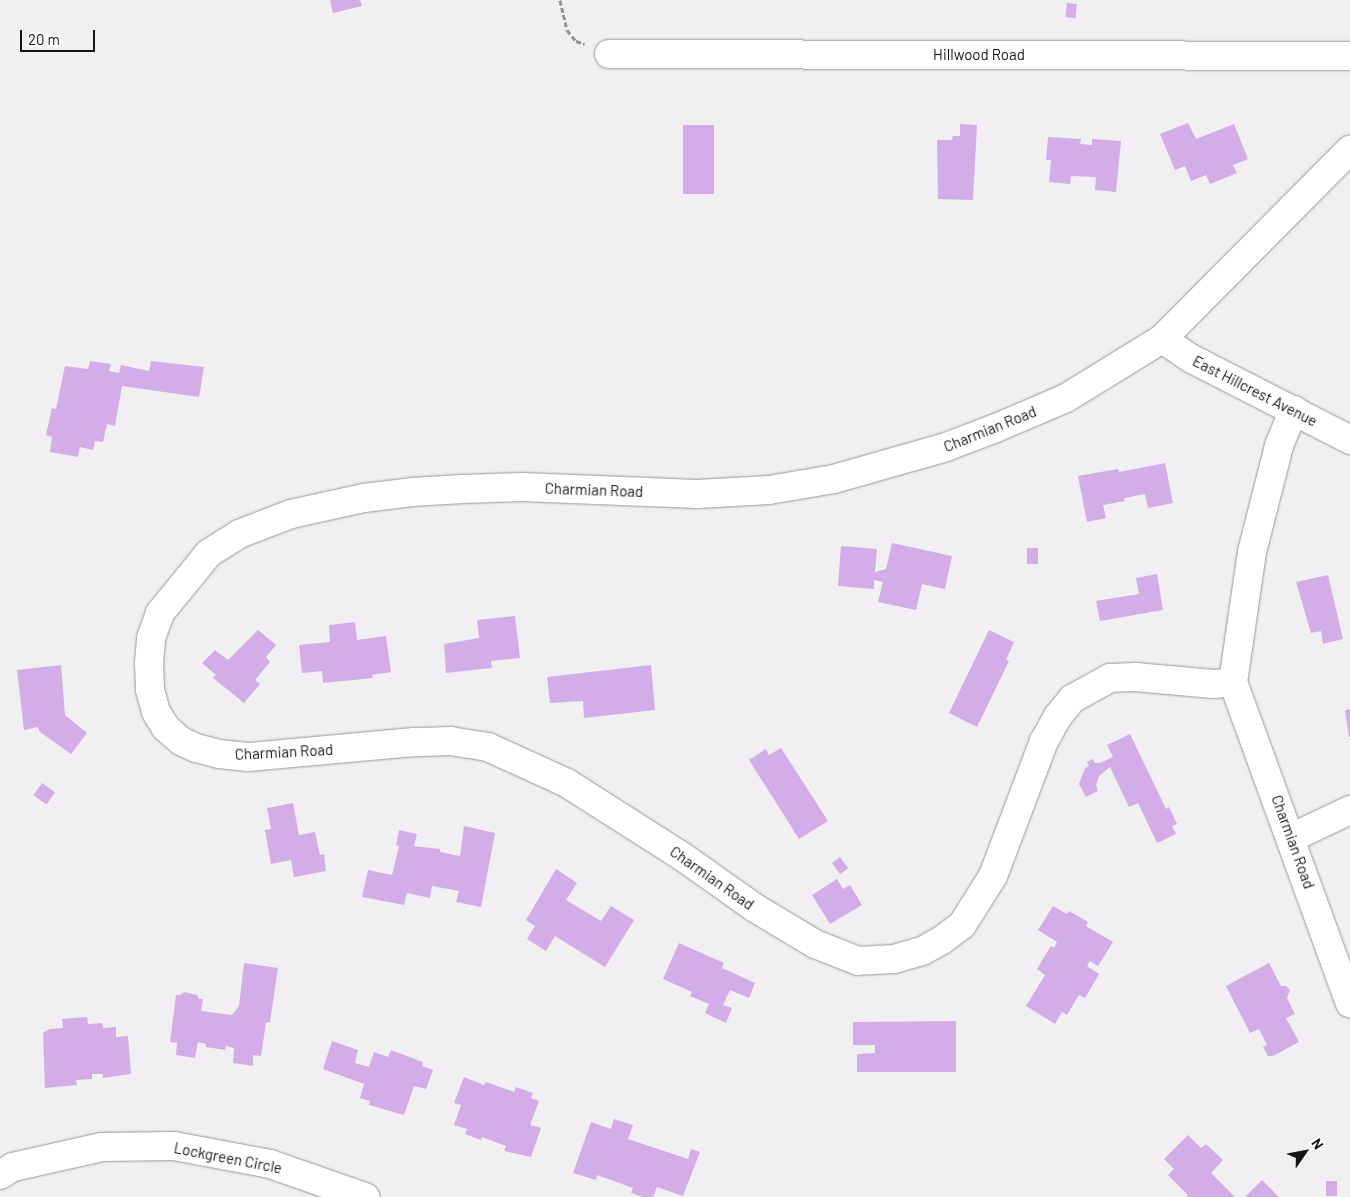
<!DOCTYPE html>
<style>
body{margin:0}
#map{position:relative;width:1350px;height:1197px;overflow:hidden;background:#f2eff3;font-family:Barlow,sans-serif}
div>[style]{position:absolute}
.building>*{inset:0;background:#d2ade7;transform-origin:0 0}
.path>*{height:3px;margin-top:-1.5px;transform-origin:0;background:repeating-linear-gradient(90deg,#959396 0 5px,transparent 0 7.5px)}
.roads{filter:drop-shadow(0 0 1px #989699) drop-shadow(0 0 1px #989699)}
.minor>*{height:28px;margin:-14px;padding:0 14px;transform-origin:14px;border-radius:14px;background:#fff}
span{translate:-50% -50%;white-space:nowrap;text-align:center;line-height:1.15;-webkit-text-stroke:4px #fff;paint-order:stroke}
.street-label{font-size:15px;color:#151516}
.north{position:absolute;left:1280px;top:1127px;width:50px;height:50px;-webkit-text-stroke:4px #fff;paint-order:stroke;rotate:57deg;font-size:14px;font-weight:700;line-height:20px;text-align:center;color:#151516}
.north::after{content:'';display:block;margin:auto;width:18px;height:22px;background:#151516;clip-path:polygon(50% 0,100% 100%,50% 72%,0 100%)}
.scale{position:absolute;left:20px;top:30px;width:75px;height:22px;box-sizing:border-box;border:2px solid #151516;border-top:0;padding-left:6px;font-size:15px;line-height:18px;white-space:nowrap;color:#151516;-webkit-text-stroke:4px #fff;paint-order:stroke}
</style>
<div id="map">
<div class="building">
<i style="clip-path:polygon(330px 0,360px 0,362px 6px,333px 13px)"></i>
<i style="left:1067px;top:3px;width:10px;height:14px;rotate:6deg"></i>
<i style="clip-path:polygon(1188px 123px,1196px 139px,1234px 124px,1248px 159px,1233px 165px,1237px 173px,1210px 184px,1206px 175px,1191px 181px,1185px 166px,1175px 170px,1160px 134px)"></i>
<i style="clip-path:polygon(960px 124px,977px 125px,973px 200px,938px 199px,937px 140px,952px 140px,953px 136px,960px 136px)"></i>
<i style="left:683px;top:125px;width:31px;height:69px"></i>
<i style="clip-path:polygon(1048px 137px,1081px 139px,1080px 144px,1092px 145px,1092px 139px,1121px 141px,1116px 192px,1095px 190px,1096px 177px,1071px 176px,1070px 184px,1049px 182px,1051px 160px,1046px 160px)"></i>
<i style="clip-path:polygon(90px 361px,111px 364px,109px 371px,119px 373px,121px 365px,149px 371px,151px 361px,204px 367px,199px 397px,122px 386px,115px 426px,107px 424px,103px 442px,95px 441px,93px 450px,80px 447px,78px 457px,50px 452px,52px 437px,46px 435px,52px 408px,56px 409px,65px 366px,88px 369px)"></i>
<i style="clip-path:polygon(1165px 463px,1173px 503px,1148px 508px,1145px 494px,1124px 498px,1125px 501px,1103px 505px,1106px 518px,1087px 522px,1078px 476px,1118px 469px,1119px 472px)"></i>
<i style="clip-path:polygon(892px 543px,952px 556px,945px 589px,922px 584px,916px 610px,878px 602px,883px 582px,874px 580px,874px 589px,838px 586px,841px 546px,877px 549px,875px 572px,886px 569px)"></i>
<i style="left:1027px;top:548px;width:11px;height:16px"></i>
<i style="clip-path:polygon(1157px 574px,1163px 610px,1100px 621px,1096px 601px,1139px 594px,1136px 578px)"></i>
<i style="clip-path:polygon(1328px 575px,1343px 639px,1323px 644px,1321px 631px,1311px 633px,1296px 582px)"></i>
<i style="clip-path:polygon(515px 616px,520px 658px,491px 661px,492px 668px,446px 673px,444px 644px,479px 638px,477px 620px)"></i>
<i style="clip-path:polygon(355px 622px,357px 640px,386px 636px,391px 672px,372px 675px,373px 678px,323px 683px,322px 671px,302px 673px,299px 645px,330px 642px,329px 625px)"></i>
<i style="clip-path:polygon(258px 630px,276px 645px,266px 657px,270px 662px,255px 680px,260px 684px,244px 703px,213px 678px,216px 675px,202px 663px,215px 650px,228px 660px)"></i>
<i style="clip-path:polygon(989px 630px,1014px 642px,1006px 660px,1009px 661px,977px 727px,949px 713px)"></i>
<i style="clip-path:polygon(61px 665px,65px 715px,87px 733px,71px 754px,40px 732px,38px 727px,24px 730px,17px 670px)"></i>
<i style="clip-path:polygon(651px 665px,655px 710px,584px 718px,583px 701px,550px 703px,547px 677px)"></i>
<i style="clip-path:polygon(1350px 709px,1350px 737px,1349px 737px,1345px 710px)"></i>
<i style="clip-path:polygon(1130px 734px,1166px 809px,1169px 807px,1177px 824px,1172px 826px,1176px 834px,1157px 843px,1138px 803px,1129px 807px,1110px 767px,1099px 776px,1096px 785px,1098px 791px,1086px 797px,1079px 784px,1085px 768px,1089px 766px,1087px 762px,1093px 759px,1095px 763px,1100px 763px,1113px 757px,1107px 745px)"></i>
<i style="clip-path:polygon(781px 748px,828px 821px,799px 839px,749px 760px,766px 749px,769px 755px)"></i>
<i style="left:42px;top:783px;width:16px;height:15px;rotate:35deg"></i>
<i style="clip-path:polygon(293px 803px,299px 835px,315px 832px,320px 855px,324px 854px,326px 871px,294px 877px,291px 860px,271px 864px,265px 830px,271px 829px,267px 808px)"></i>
<i style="clip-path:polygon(464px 826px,495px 833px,481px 907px,456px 902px,459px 891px,432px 886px,430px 898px,407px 893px,404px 905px,362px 897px,368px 870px,392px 875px,399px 846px,396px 845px,399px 830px,417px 834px,414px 846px,440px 849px,440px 852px,460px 856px)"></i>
<i style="left:840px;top:857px;width:14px;height:10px;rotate:54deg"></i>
<i style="clip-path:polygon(556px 869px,577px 883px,566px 900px,601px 921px,611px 906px,634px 920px,605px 967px,555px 936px,546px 951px,527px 939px,535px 926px,526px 920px)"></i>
<i style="clip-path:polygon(837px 879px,843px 889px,850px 885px,862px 905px,830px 924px,812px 895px)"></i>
<i style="clip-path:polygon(1053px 906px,1067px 914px,1069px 911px,1088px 922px,1086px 926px,1113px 942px,1098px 966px,1090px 961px,1087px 966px,1099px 974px,1085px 998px,1079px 995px,1067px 1015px,1062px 1012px,1055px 1024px,1026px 1006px,1045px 975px,1037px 969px,1051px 946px,1054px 948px,1057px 942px,1038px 930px)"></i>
<i style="clip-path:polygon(679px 943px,724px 963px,722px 968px,755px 983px,749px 998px,730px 990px,723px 1005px,732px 1008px,726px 1023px,705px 1013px,709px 1004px,690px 996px,692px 992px,663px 979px)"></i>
<i style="clip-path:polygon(244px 963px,278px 968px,270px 1022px,266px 1023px,261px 1056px,253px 1055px,253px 1066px,233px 1063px,234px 1048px,226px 1046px,225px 1050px,206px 1047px,206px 1044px,198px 1042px,195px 1058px,176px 1055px,177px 1043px,170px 1042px,176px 995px,180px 995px,184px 992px,197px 995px,199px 999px,203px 999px,201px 1011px,232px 1015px,239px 1006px)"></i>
<i style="clip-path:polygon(1269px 963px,1281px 986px,1286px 986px,1290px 990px,1287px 998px,1295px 1014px,1286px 1018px,1299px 1042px,1273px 1056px,1268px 1056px,1263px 1047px,1267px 1045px,1259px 1029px,1250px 1033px,1226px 986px)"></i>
<i style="clip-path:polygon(87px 1017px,88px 1024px,102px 1023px,103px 1028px,116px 1027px,116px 1037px,128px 1036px,131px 1074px,103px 1078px,103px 1074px,92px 1074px,92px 1079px,76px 1080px,77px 1085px,45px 1088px,43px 1033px,50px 1029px,63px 1028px,62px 1019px)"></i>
<i style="clip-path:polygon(956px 1021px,956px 1072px,857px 1072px,857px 1054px,875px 1053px,875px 1045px,853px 1045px,853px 1022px)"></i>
<i style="clip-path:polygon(332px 1041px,358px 1050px,355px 1063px,369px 1067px,374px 1052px,388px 1057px,391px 1050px,423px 1062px,422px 1066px,433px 1070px,426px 1089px,414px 1086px,404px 1115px,369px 1105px,370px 1101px,360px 1098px,364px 1084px,323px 1069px)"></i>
<i style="clip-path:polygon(464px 1077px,484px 1085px,486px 1082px,514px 1092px,516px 1087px,533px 1093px,531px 1098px,539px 1101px,530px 1125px,541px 1128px,531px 1157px,504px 1151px,506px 1146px,482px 1137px,481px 1140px,465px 1134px,467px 1129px,454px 1125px,461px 1105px,454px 1103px)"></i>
<i style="clip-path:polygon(614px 1119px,633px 1125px,628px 1139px,688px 1159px,691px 1149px,700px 1152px,683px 1196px,657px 1187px,653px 1197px,643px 1197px,631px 1193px,633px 1188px,597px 1175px,596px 1180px,573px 1173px,591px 1122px,611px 1129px)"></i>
<i style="clip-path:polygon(1188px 1135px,1201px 1148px,1206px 1144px,1223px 1160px,1211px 1173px,1235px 1197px,1186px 1197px,1188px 1195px,1168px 1175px,1174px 1169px,1164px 1159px)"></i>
<i style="clip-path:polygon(1262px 1180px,1279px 1197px,1245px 1197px)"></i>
<i style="left:1326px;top:1181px;width:11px;height:15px"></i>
</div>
<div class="path">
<i style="left:560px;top:0;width:31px;rotate:77deg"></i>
<i style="left:567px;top:30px;width:14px;rotate:51deg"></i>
<i style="left:576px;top:41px;width:9px;rotate:18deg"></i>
</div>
<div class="roads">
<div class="minor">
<i style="left:609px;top:54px;width:741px;rotate:0.15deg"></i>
<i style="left:1162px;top:339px;width:36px;rotate:34deg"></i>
<i style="left:1192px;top:359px;width:178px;rotate:27.1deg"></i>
<i style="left:1294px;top:410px;width:39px;rotate:113deg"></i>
<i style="left:1279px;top:446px;width:109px;rotate:104.3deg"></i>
<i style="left:1252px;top:552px;width:131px;rotate:98.3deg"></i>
<i style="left:1233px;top:682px;width:342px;rotate:70deg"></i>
<i style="left:1233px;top:682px;width:20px;rotate:174deg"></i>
<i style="left:1213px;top:684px;width:78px;rotate:-174.9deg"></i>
<i style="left:1135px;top:677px;width:25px;rotate:178deg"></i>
<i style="left:1110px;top:678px;width:43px;rotate:151.1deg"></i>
<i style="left:1072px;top:699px;width:22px;rotate:129deg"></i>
<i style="left:1058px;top:716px;width:29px;rotate:119deg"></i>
<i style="left:1044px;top:741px;width:144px;rotate:110.7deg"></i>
<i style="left:993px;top:876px;width:58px;rotate:122.3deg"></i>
<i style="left:962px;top:925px;width:25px;rotate:143deg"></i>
<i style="left:942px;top:940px;width:23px;rotate:151deg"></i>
<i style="left:922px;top:951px;width:29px;rotate:164deg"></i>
<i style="left:894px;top:959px;width:36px;rotate:177deg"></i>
<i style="left:858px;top:961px;width:46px;rotate:-158.4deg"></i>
<i style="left:815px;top:944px;width:70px;rotate:-149deg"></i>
<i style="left:755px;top:908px;width:88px;rotate:-144.7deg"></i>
<i style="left:683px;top:857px;width:138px;rotate:-147.5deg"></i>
<i style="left:567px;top:783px;width:87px;rotate:-155.5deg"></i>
<i style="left:488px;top:747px;width:37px;rotate:-171deg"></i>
<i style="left:451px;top:741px;width:37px;rotate:178deg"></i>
<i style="left:414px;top:742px;width:167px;rotate:174.8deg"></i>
<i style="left:248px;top:757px;width:29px;rotate:-174deg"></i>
<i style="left:219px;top:754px;width:24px;rotate:-165deg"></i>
<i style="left:196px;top:748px;width:17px;rotate:-155deg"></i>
<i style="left:181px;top:741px;width:20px;rotate:-139deg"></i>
<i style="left:166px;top:728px;width:19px;rotate:-122deg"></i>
<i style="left:156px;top:712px;width:23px;rotate:-105deg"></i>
<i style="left:150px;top:690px;width:27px;rotate:-92deg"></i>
<i style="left:149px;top:663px;width:25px;rotate:-85deg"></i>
<i style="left:151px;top:638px;width:27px;rotate:-70deg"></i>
<i style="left:160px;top:613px;width:77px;rotate:-50.8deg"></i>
<i style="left:209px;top:553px;width:36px;rotate:-32deg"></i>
<i style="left:239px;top:534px;width:56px;rotate:-21deg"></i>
<i style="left:291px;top:514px;width:75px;rotate:-12.4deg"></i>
<i style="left:364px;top:498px;width:48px;rotate:-7.1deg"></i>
<i style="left:412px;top:492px;width:51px;rotate:-3.4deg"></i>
<i style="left:463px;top:489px;width:59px;rotate:-1.9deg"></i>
<i style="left:522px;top:487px;width:175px;rotate:2.3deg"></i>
<i style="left:697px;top:494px;width:72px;rotate:-3.2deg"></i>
<i style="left:769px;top:490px;width:66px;rotate:-9.6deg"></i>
<i style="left:834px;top:479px;width:116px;rotate:-15.9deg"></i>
<i style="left:946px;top:447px;width:53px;rotate:-20.8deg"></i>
<i style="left:996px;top:428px;width:76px;rotate:-23.2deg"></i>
<i style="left:1066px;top:398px;width:113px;rotate:-31.6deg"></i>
<i style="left:1162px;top:339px;width:267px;rotate:-45.2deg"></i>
<i style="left:1291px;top:838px;width:65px;rotate:-25.4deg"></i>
<i style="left:0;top:1175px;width:15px;rotate:-32deg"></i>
<i style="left:13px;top:1167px;width:91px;rotate:-12.7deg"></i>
<i style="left:102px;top:1147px;width:72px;rotate:-0.8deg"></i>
<i style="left:174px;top:1146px;width:98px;rotate:10.6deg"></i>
<i style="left:270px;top:1164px;width:101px;rotate:19.2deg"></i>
</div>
</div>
<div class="street-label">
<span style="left:979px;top:55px">Hillwood Road</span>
<span style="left:1255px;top:391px;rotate:27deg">East Hillcrest Avenue</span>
<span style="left:990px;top:429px;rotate:-22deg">Charmian Road</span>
<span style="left:594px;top:490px;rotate:2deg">Charmian Road</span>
<span style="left:284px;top:752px;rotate:-3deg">Charmian Road</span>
<span style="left:1293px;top:842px;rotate:70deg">Charmian Road</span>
<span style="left:712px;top:878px;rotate:35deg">Charmian Road</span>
<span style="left:228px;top:1158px;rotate:11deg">Lockgreen Circle</span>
</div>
<div class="north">N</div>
<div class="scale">20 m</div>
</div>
